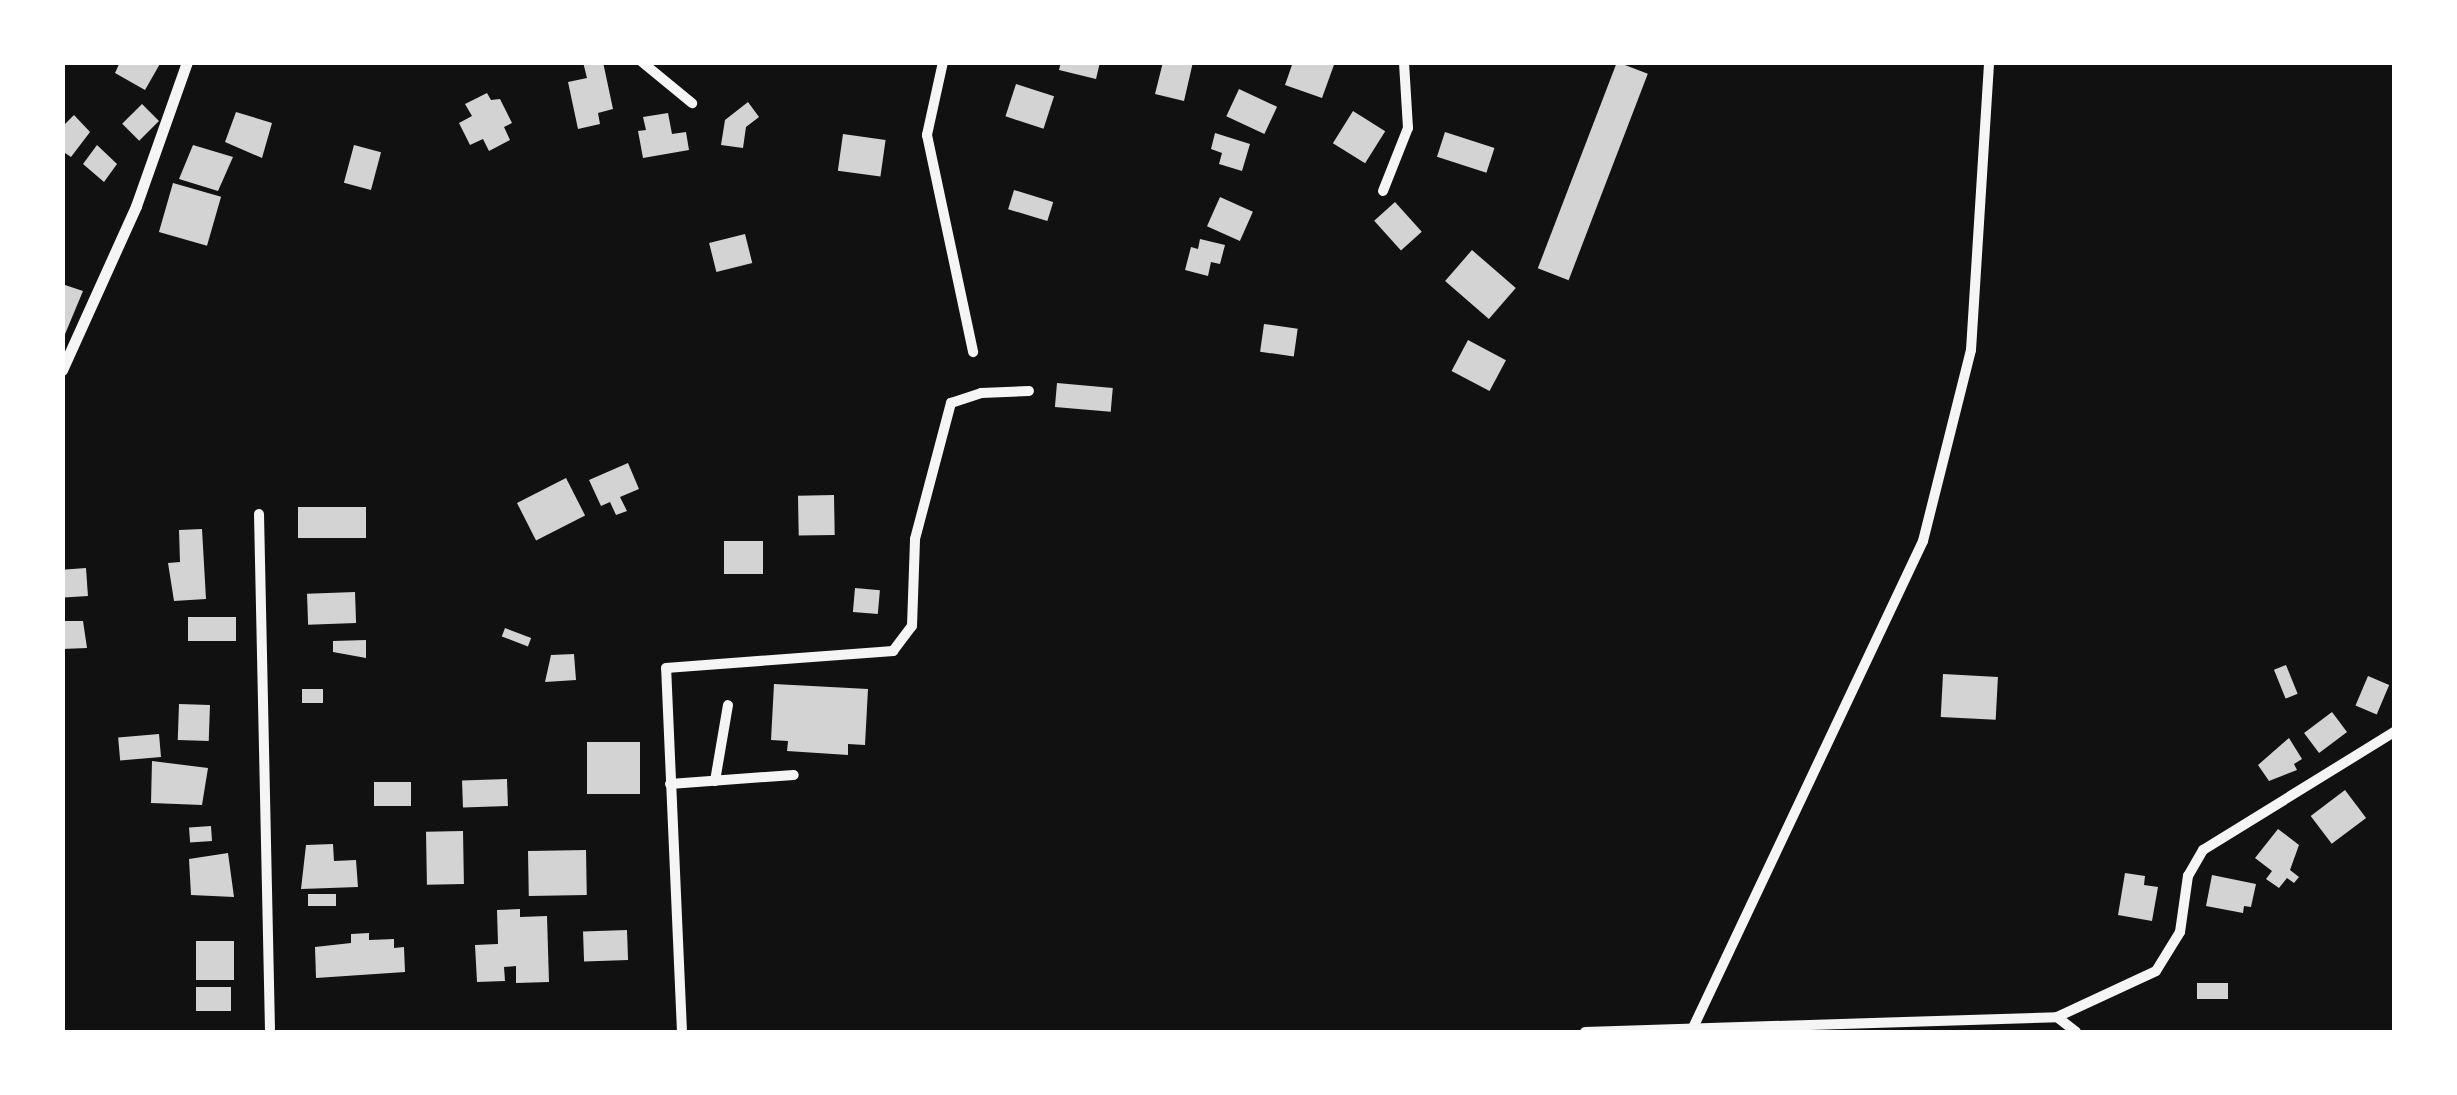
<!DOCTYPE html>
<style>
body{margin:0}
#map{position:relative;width:2457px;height:1095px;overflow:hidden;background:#111;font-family:Figtree,sans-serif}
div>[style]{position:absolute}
.building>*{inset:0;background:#d3d3d3;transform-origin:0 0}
.minor>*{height:10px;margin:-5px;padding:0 5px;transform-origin:5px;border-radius:5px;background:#f5f5f5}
.tertiary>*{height:11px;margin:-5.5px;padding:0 5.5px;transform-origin:5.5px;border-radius:5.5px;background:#f5f5f5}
span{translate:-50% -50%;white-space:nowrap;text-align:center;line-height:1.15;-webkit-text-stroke:8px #fff;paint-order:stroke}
.frame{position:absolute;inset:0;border:65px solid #fff;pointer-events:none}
</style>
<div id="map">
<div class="building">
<i style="clip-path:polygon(120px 62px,161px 62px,145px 90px,115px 73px)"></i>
<i style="clip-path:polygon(583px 62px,603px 62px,613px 109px,598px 113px,600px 124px,578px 129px,568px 82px,587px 78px)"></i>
<i style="clip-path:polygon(1061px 62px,1100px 62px,1096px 79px,1059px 70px)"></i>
<i style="clip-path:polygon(1163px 62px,1193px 62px,1184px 101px,1155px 94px)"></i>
<i style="clip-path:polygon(1293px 62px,1335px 62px,1322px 98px,1285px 85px)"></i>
<i style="left:1617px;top:62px;width:33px;height:221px;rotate:21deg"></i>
<i style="left:1016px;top:84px;width:40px;height:34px;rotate:18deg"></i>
<i style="left:1239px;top:89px;width:42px;height:30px;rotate:25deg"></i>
<i style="clip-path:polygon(487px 93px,491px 100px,500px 99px,512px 123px,504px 127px,510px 140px,489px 151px,483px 139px,470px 145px,459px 123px,472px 116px,465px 104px)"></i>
<i style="clip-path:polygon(748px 102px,759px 117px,746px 127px,743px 148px,721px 145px,725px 120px)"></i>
<i style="left:142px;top:104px;width:24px;height:28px;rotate:45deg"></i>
<i style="left:1353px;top:111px;width:38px;height:38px;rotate:32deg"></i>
<i style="clip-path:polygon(236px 112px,272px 123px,262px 158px,225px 142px)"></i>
<i style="clip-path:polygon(668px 113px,672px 134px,686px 132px,689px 150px,643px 158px,638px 131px,646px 130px,643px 117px)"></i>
<i style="clip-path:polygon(74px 115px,90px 132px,71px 157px,62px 151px,62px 127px)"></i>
<i style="left:1445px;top:132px;width:52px;height:26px;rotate:18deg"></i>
<i style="clip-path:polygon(1215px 133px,1250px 144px,1242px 171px,1219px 164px,1222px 153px,1211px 149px)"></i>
<i style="left:843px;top:134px;width:43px;height:37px;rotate:8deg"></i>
<i style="clip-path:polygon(97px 145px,117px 164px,104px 182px,83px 164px)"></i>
<i style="clip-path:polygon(193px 145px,233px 157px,218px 191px,179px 179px)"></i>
<i style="left:354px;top:145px;width:28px;height:39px;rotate:15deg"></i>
<i style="left:173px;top:183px;width:50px;height:51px;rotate:16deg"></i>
<i style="left:1014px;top:190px;width:41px;height:20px;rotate:17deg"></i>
<i style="left:1220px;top:197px;width:36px;height:32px;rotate:24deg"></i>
<i style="left:1395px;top:202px;width:40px;height:28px;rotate:48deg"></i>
<i style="left:745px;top:234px;width:30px;height:37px;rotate:76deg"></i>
<i style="clip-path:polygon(1200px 239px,1225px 245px,1220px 264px,1211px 262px,1208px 276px,1185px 270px,1191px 247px,1198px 249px)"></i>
<i style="left:1472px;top:250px;width:58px;height:41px;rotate:41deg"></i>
<i style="clip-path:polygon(62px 284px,83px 291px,63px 339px,62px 339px)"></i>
<i style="left:1264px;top:324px;width:34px;height:28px;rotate:8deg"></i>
<i style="left:1468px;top:340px;width:43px;height:35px;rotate:28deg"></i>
<i style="left:1057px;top:383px;width:56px;height:24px;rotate:5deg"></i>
<i style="clip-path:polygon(628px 463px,639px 489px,620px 497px,627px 511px,616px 515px,610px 502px,601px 506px,589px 480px)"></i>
<i style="left:566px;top:478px;width:42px;height:55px;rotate:63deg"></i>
<i style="left:834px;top:495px;width:40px;height:36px;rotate:89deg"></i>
<i style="left:298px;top:507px;width:68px;height:31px"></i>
<i style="clip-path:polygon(202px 529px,206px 599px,174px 601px,168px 563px,180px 562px,179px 530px)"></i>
<i style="left:724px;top:541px;width:39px;height:33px"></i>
<i style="left:86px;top:568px;width:28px;height:24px;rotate:86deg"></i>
<i style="left:855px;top:588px;width:25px;height:24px;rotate:5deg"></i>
<i style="left:355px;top:592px;width:31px;height:48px;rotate:88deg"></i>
<i style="left:236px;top:617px;width:24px;height:48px;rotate:90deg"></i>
<i style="clip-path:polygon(62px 621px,83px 621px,87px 648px,62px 649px)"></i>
<i style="left:505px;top:628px;width:28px;height:9px;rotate:21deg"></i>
<i style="clip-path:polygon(366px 640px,366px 658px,333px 652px,333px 641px)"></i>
<i style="clip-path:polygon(574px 654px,576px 680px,545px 682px,551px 655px)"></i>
<i style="left:2286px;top:665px;width:31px;height:13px;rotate:68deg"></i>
<i style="left:1943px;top:674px;width:55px;height:43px;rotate:3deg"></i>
<i style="left:2368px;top:676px;width:23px;height:32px;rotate:23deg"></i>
<i style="clip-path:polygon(774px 684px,868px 689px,865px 745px,848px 744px,848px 755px,787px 751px,788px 741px,771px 740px)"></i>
<i style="left:302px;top:689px;width:21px;height:14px"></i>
<i style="left:179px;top:704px;width:31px;height:36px;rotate:2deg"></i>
<i style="left:2332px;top:712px;width:25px;height:35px;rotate:53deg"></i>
<i style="left:159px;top:734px;width:23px;height:41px;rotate:85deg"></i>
<i style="clip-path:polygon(2289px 738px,2302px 759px,2294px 764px,2297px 770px,2269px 781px,2258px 765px)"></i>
<i style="left:587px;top:742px;width:53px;height:52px"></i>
<i style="clip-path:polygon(152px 761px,208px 768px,202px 805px,151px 803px)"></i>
<i style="left:507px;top:779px;width:27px;height:45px;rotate:88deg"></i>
<i style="left:374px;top:782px;width:37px;height:24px"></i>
<i style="left:2345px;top:790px;width:35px;height:43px;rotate:53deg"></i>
<i style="left:211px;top:826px;width:15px;height:22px;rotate:86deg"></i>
<i style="clip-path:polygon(2278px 829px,2299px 845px,2290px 870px,2299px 877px,2294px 883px,2287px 878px,2279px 888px,2266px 879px,2272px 871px,2255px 858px)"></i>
<i style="left:463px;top:831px;width:53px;height:37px;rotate:89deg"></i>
<i style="clip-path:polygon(333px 844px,334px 861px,356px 860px,358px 887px,301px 889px,306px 845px)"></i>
<i style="left:586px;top:850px;width:45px;height:58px;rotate:89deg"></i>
<i style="clip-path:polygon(228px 853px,234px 897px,191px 895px,189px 859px)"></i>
<i style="clip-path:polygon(2125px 873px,2145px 876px,2144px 885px,2158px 887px,2152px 921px,2118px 915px)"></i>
<i style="clip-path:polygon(2212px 875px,2256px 884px,2251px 907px,2244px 906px,2243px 913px,2206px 906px)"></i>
<i style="left:308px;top:894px;width:28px;height:12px"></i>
<i style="clip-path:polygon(520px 909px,520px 917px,547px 916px,549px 982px,516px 983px,516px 966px,504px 967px,505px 981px,477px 982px,475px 945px,498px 944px,497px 910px)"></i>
<i style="left:627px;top:930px;width:30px;height:44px;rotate:88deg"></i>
<i style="clip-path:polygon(369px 933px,369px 940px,394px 939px,394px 948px,404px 947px,405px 972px,316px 978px,315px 947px,351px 943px,351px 934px)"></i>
<i style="left:234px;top:941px;width:39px;height:38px;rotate:90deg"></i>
<i style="left:2197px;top:983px;width:31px;height:16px"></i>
<i style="left:196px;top:987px;width:35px;height:24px"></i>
</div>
<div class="minor">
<i style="left:642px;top:62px;width:65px;rotate:39.4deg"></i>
<i style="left:943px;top:62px;width:75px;rotate:102.4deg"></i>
<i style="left:927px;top:135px;width:222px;rotate:78deg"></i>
<i style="left:1383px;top:191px;width:68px;rotate:-68.4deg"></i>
<i style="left:1408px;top:128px;width:66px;rotate:-93.5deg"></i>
<i style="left:259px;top:514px;width:518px;rotate:88.78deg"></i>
<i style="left:715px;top:781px;width:77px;rotate:-80.3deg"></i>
<i style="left:670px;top:784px;width:124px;rotate:-4.2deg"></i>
<i style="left:2057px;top:1017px;width:24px;rotate:38deg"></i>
<i style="left:682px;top:1032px;width:364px;rotate:-92.5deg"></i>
<i style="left:666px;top:668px;width:228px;rotate:-4.3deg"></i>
<i style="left:893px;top:651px;width:31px;rotate:-53deg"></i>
<i style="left:912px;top:626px;width:87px;rotate:-88deg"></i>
<i style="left:915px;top:539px;width:141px;rotate:-75.2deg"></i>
<i style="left:951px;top:403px;width:32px;rotate:-18deg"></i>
<i style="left:981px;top:393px;width:48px;rotate:-2.4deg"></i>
<i style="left:1585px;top:1032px;width:472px;rotate:-1.8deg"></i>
<i style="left:2057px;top:1017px;width:109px;rotate:-24.9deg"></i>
<i style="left:2156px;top:971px;width:46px;rotate:-58.4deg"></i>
<i style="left:2180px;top:932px;width:57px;rotate:-81.9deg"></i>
<i style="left:2188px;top:876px;width:30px;rotate:-60deg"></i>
<i style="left:2203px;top:850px;width:225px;rotate:-31.7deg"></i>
<i style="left:1691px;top:1032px;width:543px;rotate:-64.71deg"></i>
<i style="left:1923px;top:541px;width:197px;rotate:-75.9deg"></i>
<i style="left:1971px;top:350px;width:289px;rotate:-86.4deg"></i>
</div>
<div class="tertiary">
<i style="left:62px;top:370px;width:180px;rotate:-65.7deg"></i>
<i style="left:136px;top:206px;width:153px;rotate:-70.5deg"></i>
</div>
<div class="frame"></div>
</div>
